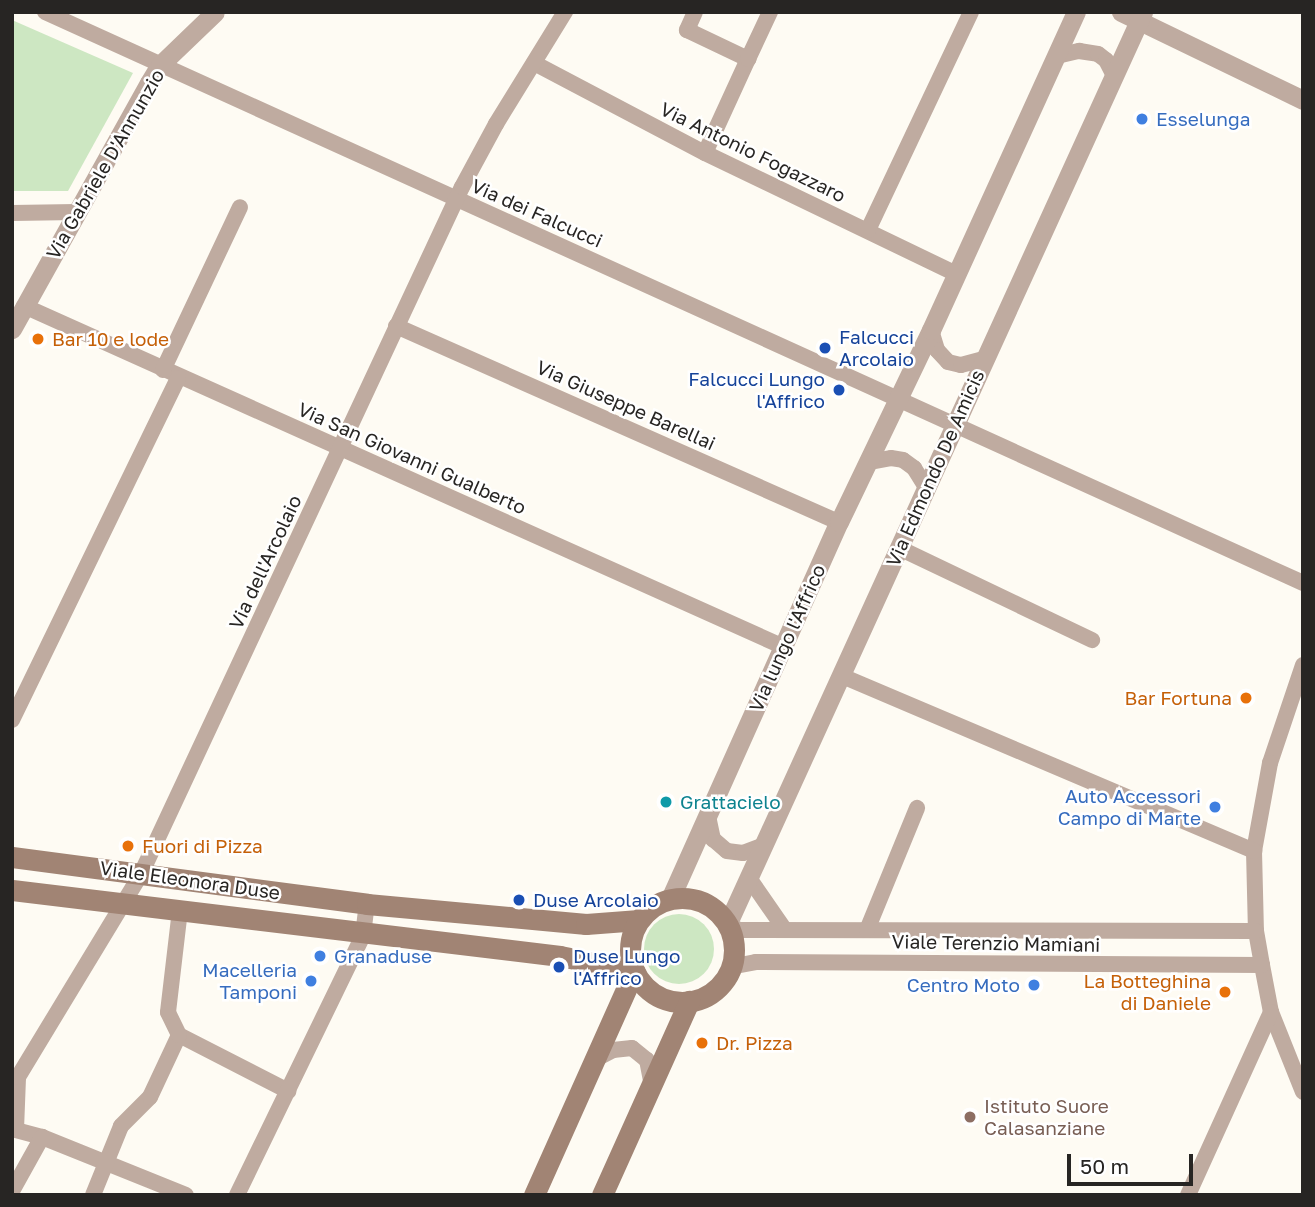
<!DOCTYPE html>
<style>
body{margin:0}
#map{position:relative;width:1315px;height:1207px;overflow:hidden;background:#fefbf3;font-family:"Golos Text",sans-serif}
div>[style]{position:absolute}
.green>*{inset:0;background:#cde7c2}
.round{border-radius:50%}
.minor>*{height:16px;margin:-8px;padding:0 8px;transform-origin:8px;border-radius:8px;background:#bfaba0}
.tertiary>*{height:19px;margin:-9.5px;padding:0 9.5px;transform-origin:9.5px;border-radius:9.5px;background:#bfaba0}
.secondary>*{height:21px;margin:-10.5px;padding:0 10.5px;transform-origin:10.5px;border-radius:10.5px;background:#a18474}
.secondary>.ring{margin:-10.5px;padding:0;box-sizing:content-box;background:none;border:21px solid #a18474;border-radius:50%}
.dots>*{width:19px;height:19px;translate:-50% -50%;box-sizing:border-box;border:4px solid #fff;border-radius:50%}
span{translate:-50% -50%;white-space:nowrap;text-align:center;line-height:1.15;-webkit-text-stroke:5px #fff;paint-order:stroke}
.shop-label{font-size:19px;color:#366cbe}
.left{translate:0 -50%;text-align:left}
.right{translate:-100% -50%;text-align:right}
.street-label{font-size:19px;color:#272523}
.transit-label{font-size:19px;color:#164399}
.food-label{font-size:19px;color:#c56008}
.culture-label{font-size:19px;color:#0d838f}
.education-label{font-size:19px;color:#785e54}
.frame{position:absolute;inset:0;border:14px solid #272523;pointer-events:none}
.scale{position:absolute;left:1067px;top:1154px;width:126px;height:32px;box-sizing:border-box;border:4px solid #272523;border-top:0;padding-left:9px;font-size:21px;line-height:24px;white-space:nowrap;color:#272523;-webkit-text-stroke:5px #fff;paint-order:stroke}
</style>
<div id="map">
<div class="green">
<i style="clip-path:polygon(12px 20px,133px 73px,68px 191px,12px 191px)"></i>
<i class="round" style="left:644px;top:914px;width:70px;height:70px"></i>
</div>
<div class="minor">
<i style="left:45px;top:12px;width:1382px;rotate:24.41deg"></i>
<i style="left:695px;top:12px;width:20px;rotate:114deg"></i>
<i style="left:687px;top:30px;width:68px;rotate:25.4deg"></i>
<i style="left:748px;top:59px;width:103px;rotate:114.6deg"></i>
<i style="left:1057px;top:56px;width:23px;rotate:-13deg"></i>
<i style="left:1079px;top:51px;width:19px;rotate:9deg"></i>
<i style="left:1098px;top:54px;width:10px;rotate:37deg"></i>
<i style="left:1106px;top:60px;width:18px;rotate:63deg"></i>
<i style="left:748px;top:59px;width:52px;rotate:-64.9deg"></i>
<i style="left:534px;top:63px;width:193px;rotate:27.8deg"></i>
<i style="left:705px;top:153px;width:279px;rotate:25.7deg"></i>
<i style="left:12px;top:213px;width:64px;rotate:-0.9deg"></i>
<i style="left:868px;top:230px;width:241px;rotate:-64.7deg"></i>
<i style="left:24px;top:306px;width:833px;rotate:24.17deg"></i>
<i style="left:396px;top:326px;width:484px;rotate:23.9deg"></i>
<i style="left:931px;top:330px;width:21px;rotate:73deg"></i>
<i style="left:937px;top:350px;width:16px;rotate:47deg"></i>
<i style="left:948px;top:362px;width:13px;rotate:13deg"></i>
<i style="left:961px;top:365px;width:24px;rotate:-15deg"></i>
<i style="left:163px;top:370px;width:180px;rotate:-64.7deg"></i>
<i style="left:869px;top:462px;width:22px;rotate:-10deg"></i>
<i style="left:891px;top:458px;width:12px;rotate:9deg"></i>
<i style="left:903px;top:460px;width:14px;rotate:36deg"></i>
<i style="left:914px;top:468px;width:22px;rotate:58deg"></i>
<i style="left:899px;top:548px;width:214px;rotate:25.5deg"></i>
<i style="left:1303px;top:665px;width:103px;rotate:108.6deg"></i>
<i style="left:1270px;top:763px;width:89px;rotate:100.3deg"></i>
<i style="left:1254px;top:851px;width:80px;rotate:88.6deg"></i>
<i style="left:1256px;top:931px;width:35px;rotate:80deg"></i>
<i style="left:1262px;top:965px;width:48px;rotate:79.2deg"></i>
<i style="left:1271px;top:1012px;width:86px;rotate:68.2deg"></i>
<i style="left:842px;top:676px;width:448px;rotate:23deg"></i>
<i style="left:12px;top:720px;width:380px;rotate:-64.1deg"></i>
<i style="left:708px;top:816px;width:24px;rotate:78deg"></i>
<i style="left:713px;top:839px;width:18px;rotate:41deg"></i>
<i style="left:727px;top:851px;width:16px;rotate:7deg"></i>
<i style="left:743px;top:853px;width:22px;rotate:-21deg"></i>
<i style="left:749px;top:878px;width:63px;rotate:55.3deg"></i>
<i style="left:728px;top:926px;width:13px;rotate:18deg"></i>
<i style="left:740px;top:930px;width:516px;rotate:0.11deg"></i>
<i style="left:867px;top:930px;width:132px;rotate:-67.7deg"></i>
<i style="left:730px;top:967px;width:26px;rotate:-11deg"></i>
<i style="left:756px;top:962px;width:506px;rotate:0.34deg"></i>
<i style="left:179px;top:1035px;width:123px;rotate:27.2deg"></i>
<i style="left:596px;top:1059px;width:19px;rotate:-28deg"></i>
<i style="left:613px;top:1050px;width:19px;rotate:-6deg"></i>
<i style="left:632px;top:1048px;width:19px;rotate:39deg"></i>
<i style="left:647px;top:1060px;width:21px;rotate:79deg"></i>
<i style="left:12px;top:1129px;width:31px;rotate:15deg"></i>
<i style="left:42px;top:1137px;width:155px;rotate:21.9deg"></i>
<i style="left:16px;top:1130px;width:53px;rotate:-87.8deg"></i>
<i style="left:18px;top:1077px;width:237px;rotate:-58.8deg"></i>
<i style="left:141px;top:874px;width:758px;rotate:-64.96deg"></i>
<i style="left:462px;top:187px;width:72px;rotate:-61.6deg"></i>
<i style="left:496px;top:124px;width:132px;rotate:-58.4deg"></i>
<i style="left:12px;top:1191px;width:62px;rotate:-60.9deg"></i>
<i style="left:93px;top:1195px;width:74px;rotate:-67.9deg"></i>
<i style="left:121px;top:1126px;width:41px;rotate:-45deg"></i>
<i style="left:150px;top:1097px;width:68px;rotate:-64.9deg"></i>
<i style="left:179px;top:1035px;width:25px;rotate:-116deg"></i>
<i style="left:168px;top:1012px;width:103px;rotate:-83.3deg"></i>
<i style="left:237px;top:1195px;width:289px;rotate:-64.1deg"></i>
<i style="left:363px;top:935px;width:31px;rotate:-83deg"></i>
<i style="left:1188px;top:1195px;width:201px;rotate:-65.6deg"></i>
</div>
<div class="tertiary">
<i style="left:1121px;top:12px;width:202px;rotate:25.8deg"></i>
<i style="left:12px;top:329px;width:282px;rotate:-60.9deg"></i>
<i style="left:149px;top:83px;width:21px;rotate:-59deg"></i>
<i style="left:160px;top:65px;width:76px;rotate:-43.9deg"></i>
<i style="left:670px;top:899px;width:413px;rotate:-65.9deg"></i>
<i style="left:839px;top:522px;width:213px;rotate:-64.4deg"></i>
<i style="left:931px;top:330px;width:349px;rotate:-65.5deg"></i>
<i style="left:727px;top:925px;width:1003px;rotate:-65.5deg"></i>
</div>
<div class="secondary">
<i style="left:12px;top:857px;width:358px;rotate:7.5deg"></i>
<i style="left:367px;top:904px;width:220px;rotate:5.2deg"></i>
<i style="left:586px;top:924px;width:53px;rotate:-4.3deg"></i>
<i style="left:12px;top:890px;width:552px;rotate:6.87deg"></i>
<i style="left:560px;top:956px;width:76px;rotate:11.5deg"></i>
<i class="ring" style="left:630px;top:898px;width:83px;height:83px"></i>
<i style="left:534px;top:1195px;width:245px;rotate:-65.9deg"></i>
<i style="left:602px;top:1195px;width:213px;rotate:-65.8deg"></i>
</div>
<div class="dots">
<i style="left:1142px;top:119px;background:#3f7fe0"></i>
<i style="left:38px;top:339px;background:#e8710a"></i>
<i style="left:825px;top:348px;background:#1a4fb4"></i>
<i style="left:839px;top:390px;background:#1a4fb4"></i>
<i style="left:1246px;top:698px;background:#e8710a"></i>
<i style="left:666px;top:802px;background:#0f9aa8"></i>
<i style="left:1215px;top:807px;background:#3f7fe0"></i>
<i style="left:128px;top:846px;background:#e8710a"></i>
<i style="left:519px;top:900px;background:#1a4fb4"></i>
<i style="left:320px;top:956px;background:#3f7fe0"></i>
<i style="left:559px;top:967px;background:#1a4fb4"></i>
<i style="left:311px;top:981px;background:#3f7fe0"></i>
<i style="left:1034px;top:985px;background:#3f7fe0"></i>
<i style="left:1225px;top:992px;background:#e8710a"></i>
<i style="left:702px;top:1043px;background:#e8710a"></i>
<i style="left:970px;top:1117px;background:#8d6e63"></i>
</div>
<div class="shop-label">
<span class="left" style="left:1156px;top:119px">Esselunga</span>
<span class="right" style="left:1201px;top:807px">Auto Accessori<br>Campo di Marte</span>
<span class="left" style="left:334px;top:956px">Granaduse</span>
<span class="right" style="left:297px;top:981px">Macelleria<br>Tamponi</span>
<span class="right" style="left:1020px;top:985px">Centro Moto</span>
</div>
<div class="street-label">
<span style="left:753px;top:152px;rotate:26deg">Via Antonio Fogazzaro</span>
<span style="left:105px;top:164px;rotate:-60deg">Via Gabriele D'Annunzio</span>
<span style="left:537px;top:213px;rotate:24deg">Via dei Falcucci</span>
<span style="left:626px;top:405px;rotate:24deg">Via Giuseppe Barellai</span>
<span style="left:412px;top:458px;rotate:24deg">Via San Giovanni Gualberto</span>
<span style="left:935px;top:468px;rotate:-66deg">Via Edmondo De Amicis</span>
<span style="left:265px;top:562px;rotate:-65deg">Via dell'Arcolaio</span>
<span style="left:787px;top:638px;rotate:-66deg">Via lungo l'Affrico</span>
<span style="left:190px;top:880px;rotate:8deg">Viale Eleonora Duse</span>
<span style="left:996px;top:943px;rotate:1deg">Viale Terenzio Mamiani</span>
</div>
<div class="transit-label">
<span class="left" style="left:839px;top:348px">Falcucci<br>Arcolaio</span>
<span class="right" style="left:825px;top:390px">Falcucci Lungo<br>l'Affrico</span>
<span class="left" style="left:533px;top:900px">Duse Arcolaio</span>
<span class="left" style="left:573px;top:967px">Duse Lungo<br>l'Affrico</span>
</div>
<div class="food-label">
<span class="left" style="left:52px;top:339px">Bar 10 e lode</span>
<span class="right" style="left:1232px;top:698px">Bar Fortuna</span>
<span class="left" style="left:142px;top:846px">Fuori di Pizza</span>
<span class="right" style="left:1211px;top:992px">La Botteghina<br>di Daniele</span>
<span class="left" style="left:716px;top:1043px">Dr. Pizza</span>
</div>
<div class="culture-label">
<span class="left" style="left:680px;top:802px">Grattacielo</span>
</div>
<div class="education-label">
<span class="left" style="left:984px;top:1117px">Istituto Suore<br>Calasanziane</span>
</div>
<div class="frame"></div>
<div class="scale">50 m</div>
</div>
